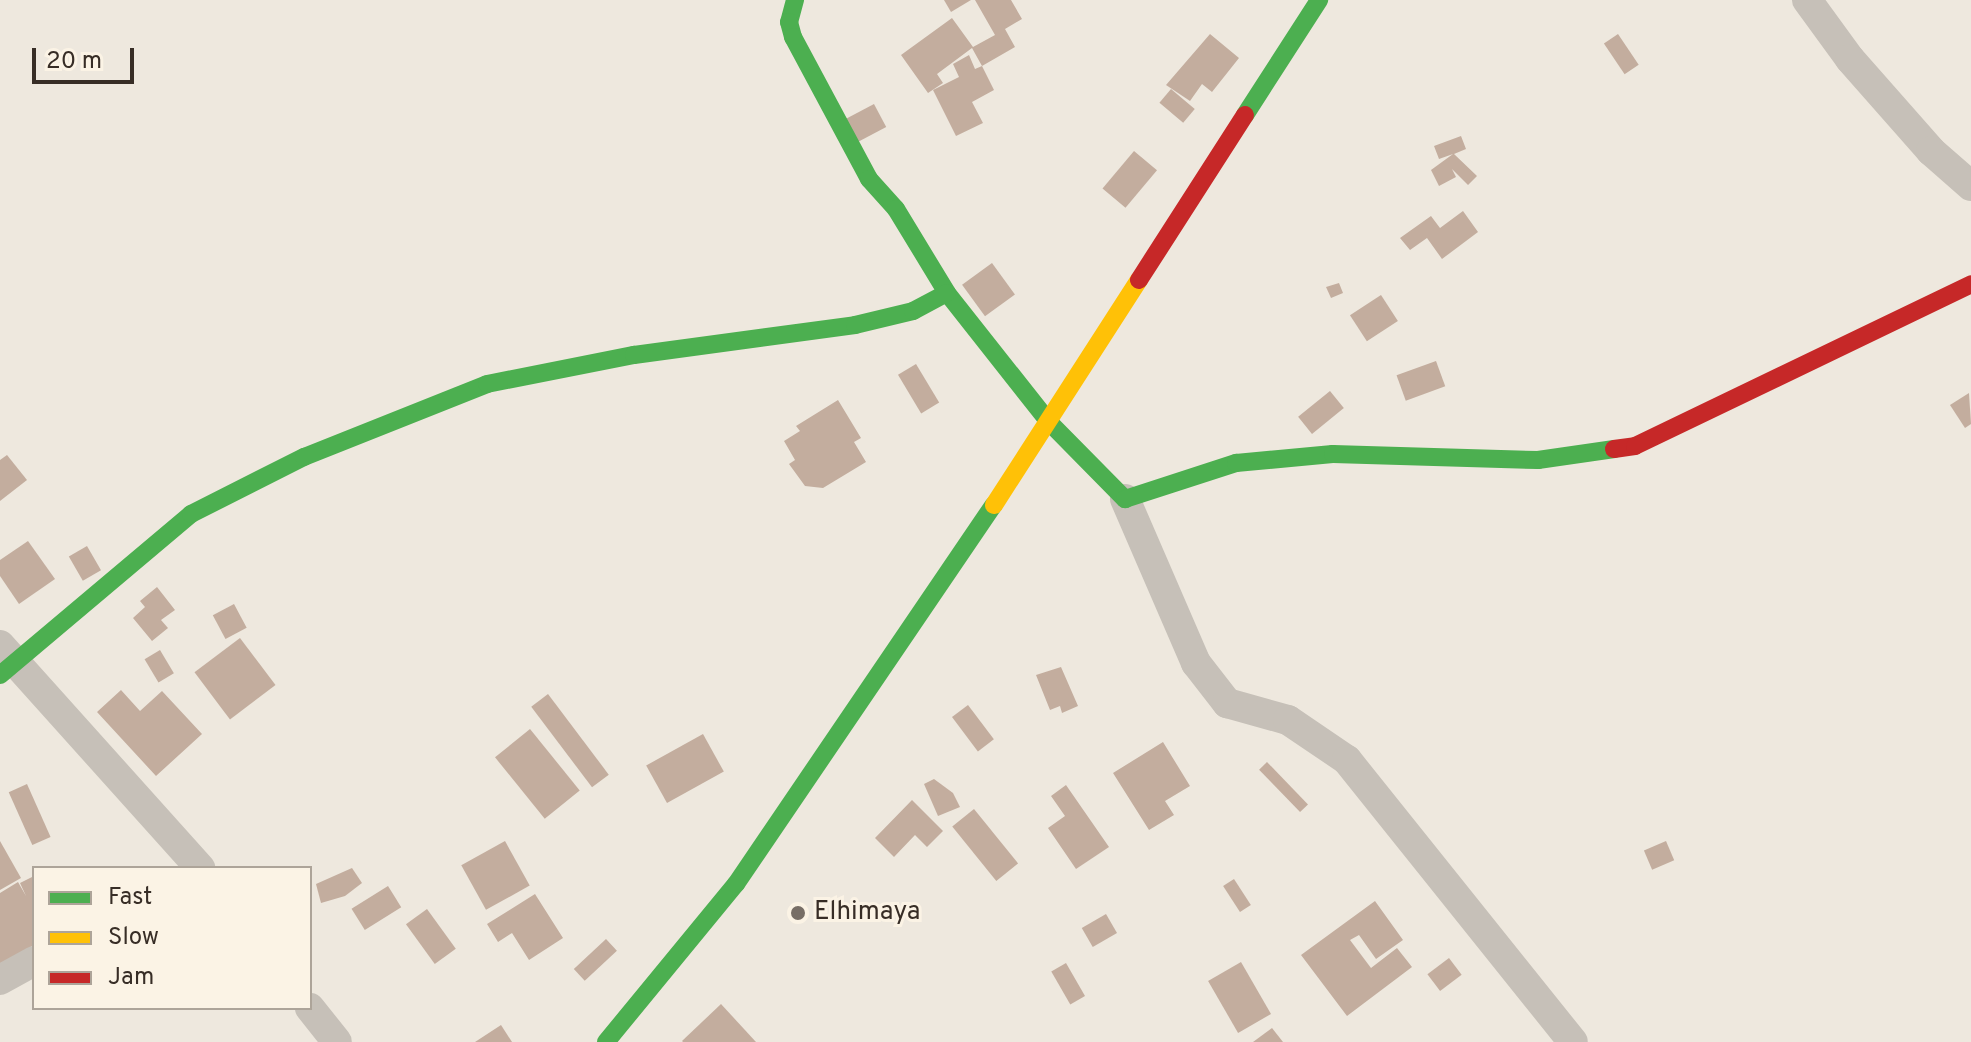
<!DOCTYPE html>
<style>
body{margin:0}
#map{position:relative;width:1971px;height:1042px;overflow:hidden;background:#eee8de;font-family:Overpass,sans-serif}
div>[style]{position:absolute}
.building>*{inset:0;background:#c3ad9e;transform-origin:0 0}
.street>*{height:30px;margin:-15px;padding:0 15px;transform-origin:15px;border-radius:15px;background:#c6c0b8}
.fast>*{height:18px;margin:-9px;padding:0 9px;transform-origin:9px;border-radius:9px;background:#4caf50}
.slow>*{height:18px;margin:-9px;padding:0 9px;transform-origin:9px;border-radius:9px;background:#ffc107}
.jam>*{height:18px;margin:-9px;padding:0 9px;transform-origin:9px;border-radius:9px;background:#c62828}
.dots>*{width:22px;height:22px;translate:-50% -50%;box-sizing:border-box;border:4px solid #fbf3e5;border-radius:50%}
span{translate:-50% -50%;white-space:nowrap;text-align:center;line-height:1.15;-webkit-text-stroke:6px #fbf3e5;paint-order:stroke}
.poi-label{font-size:26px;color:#372d26}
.left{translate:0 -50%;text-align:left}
.legend{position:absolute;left:32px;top:866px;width:280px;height:144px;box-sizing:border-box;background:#fbf3e5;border:2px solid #ada499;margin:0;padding:10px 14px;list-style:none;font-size:24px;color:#372d26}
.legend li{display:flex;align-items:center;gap:16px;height:40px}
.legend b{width:40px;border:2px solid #ada499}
.scale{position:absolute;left:32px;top:48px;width:102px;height:36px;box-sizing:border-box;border:4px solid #372d26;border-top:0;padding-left:10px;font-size:24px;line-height:28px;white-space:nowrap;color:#372d26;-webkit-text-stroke:6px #fbf3e5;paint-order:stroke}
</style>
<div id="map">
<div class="building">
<i style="clip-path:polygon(944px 0,971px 0,951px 12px)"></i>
<i style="clip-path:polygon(975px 0,1011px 0,1022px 19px,1005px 29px,1015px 47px,982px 66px,972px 48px,937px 74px,943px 83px,928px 93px,901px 55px,952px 18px,973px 47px,995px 35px)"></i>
<i style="clip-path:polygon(1210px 34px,1239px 58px,1212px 92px,1202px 84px,1190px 101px,1166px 85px)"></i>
<i style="left:1618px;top:34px;width:37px;height:17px;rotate:56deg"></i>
<i style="clip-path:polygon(969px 55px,975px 69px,982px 66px,994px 90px,972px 102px,983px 123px,956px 136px,933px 90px,959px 77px,953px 64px)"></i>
<i style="left:1171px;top:89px;width:31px;height:18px;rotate:40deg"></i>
<i style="left:874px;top:104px;width:26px;height:37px;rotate:62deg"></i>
<i style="clip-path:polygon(1461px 136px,1466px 149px,1454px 154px,1477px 176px,1468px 185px,1452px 169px,1456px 177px,1439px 186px,1431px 170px,1453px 154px,1439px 159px,1434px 146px)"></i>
<i style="left:1134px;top:151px;width:30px;height:49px;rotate:40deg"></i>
<i style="clip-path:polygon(1463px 211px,1478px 232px,1442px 259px,1427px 238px,1410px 250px,1400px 238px,1431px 216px,1440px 228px)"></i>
<i style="left:992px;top:263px;width:39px;height:37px;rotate:54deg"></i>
<i style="clip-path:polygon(1339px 283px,1343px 293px,1331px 298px,1326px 287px)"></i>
<i style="left:1381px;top:295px;width:31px;height:37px;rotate:57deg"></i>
<i style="left:1436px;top:361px;width:27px;height:42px;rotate:70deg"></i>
<i style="left:916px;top:364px;width:45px;height:21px;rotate:59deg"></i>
<i style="left:1330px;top:391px;width:22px;height:41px;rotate:51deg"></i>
<i style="clip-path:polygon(1969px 393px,1971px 424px,1965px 428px,1950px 405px)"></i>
<i style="clip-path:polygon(838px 400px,861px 438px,854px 442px,866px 462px,823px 488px,805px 486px,789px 464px,795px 460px,784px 441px,800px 431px,796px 426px)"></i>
<i style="clip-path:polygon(7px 455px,27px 480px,0 501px,0 460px)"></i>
<i style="clip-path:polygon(28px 541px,55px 579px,19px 604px,0 576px,0 560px)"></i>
<i style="left:87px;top:546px;width:28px;height:21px;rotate:60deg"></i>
<i style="clip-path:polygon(157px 587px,175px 610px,161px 620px,168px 628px,152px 641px,133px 618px,145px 607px,140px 601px)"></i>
<i style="left:234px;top:604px;width:27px;height:24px;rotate:62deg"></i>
<i style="left:240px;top:638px;width:59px;height:57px;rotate:53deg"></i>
<i style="left:160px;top:650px;width:27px;height:18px;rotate:59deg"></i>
<i style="clip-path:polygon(1061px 667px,1078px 706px,1062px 713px,1060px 706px,1050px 710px,1036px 675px)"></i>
<i style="clip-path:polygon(121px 690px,140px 711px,162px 691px,202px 734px,156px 776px,97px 712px)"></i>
<i style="left:548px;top:694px;width:101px;height:21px;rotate:53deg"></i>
<i style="left:968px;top:705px;width:43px;height:20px;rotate:53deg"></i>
<i style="left:530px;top:729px;width:79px;height:45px;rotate:51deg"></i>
<i style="left:703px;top:734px;width:43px;height:65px;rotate:61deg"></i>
<i style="clip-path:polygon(1163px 742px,1190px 786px,1165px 801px,1174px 815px,1149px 830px,1113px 773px)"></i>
<i style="left:1267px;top:762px;width:59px;height:11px;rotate:46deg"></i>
<i style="clip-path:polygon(934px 779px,953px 793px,960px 807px,938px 816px,924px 784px)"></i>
<i style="left:27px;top:784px;width:58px;height:20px;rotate:66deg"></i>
<i style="clip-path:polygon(1066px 785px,1109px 847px,1076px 869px,1048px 828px,1065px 816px,1051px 796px)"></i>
<i style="clip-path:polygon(912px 800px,943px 831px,927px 847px,915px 835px,894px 857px,875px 838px)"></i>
<i style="left:974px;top:809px;width:70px;height:28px;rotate:51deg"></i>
<i style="clip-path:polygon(0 841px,21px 878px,0 890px)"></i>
<i style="left:505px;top:841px;width:51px;height:50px;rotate:61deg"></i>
<i style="left:1666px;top:841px;width:21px;height:24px;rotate:67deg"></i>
<i style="clip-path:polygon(352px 868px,362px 883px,345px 896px,321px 903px,316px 884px)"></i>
<i style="clip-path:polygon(34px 876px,34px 945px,0 965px,0 893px,18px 882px,26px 896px,20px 883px)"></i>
<i style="left:1234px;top:879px;width:31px;height:13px;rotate:57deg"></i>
<i style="left:388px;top:886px;width:25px;height:43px;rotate:58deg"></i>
<i style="clip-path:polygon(535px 894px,563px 938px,529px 960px,512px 933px,498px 942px,487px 924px)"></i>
<i style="clip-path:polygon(1375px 901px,1403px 940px,1376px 959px,1359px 935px,1350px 940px,1371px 968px,1397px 948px,1412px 967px,1347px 1016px,1301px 955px)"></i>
<i style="left:427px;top:909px;width:49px;height:26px;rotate:54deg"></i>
<i style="left:1106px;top:914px;width:22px;height:28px;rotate:60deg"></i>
<i style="left:606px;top:939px;width:16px;height:44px;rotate:47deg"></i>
<i style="left:1449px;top:958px;width:21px;height:27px;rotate:53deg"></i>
<i style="left:1241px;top:962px;width:60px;height:38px;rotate:60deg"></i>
<i style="left:1066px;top:963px;width:38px;height:17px;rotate:60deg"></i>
<i style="clip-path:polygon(721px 1004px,756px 1042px,683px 1042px,682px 1041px)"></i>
<i style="clip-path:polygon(501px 1025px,512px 1042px,475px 1042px)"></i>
<i style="clip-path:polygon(1272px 1028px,1283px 1042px,1253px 1042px)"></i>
</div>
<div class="street">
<i style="left:1807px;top:0;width:73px;rotate:53.9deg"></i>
<i style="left:1850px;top:59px;width:123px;rotate:48.6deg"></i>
<i style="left:1931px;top:151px;width:53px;rotate:41.2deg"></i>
<i style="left:1125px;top:499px;width:179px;rotate:66.6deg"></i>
<i style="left:1196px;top:663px;width:51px;rotate:52.2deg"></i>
<i style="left:1227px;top:703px;width:63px;rotate:15.6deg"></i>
<i style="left:1288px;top:720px;width:71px;rotate:34.1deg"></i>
<i style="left:1347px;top:760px;width:361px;rotate:51.3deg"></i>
<i style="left:0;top:645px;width:300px;rotate:48.1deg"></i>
<i style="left:0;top:980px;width:39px;rotate:-29deg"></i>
<i style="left:310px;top:1008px;width:43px;rotate:51.5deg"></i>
</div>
<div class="fast">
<i style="left:795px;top:0;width:23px;rotate:105deg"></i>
<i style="left:789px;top:22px;width:16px;rotate:75deg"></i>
<i style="left:793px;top:37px;width:161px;rotate:61.8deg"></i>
<i style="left:869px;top:179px;width:40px;rotate:48deg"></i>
<i style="left:896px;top:209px;width:98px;rotate:58.7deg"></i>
<i style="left:947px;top:293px;width:163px;rotate:51.7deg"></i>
<i style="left:1048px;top:421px;width:110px;rotate:45.4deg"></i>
<i style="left:1125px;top:499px;width:117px;rotate:-18deg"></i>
<i style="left:1236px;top:463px;width:97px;rotate:-5.3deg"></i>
<i style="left:1333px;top:454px;width:205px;rotate:1.7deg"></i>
<i style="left:1538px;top:460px;width:77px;rotate:-8.2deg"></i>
<i style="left:1245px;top:115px;width:137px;rotate:-57.2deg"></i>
<i style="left:0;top:675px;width:250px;rotate:-40.1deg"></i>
<i style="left:191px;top:514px;width:127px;rotate:-26.8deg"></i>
<i style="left:304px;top:457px;width:197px;rotate:-21.7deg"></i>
<i style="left:487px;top:384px;width:150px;rotate:-11.2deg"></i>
<i style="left:634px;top:355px;width:223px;rotate:-7.7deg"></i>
<i style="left:855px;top:325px;width:60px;rotate:-13.6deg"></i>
<i style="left:913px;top:311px;width:38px;rotate:-28deg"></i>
<i style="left:606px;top:1042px;width:205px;rotate:-50.6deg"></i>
<i style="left:736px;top:884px;width:458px;rotate:-55.8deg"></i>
</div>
<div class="slow">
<i style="left:994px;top:505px;width:268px;rotate:-57.2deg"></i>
</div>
<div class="jam">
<i style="left:1139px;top:280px;width:196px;rotate:-57.3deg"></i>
<i style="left:1614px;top:449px;width:21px;rotate:-8deg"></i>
<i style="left:1635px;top:446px;width:373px;rotate:-25.7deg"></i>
</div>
<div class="dots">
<i style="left:798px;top:913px;background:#776e66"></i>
</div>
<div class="poi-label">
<span class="left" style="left:814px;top:913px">Elhimaya</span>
</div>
<ul class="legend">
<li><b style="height:10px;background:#4caf50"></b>Fast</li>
<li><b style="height:10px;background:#ffc107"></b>Slow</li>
<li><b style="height:10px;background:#c62828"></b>Jam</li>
</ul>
<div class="scale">20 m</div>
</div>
